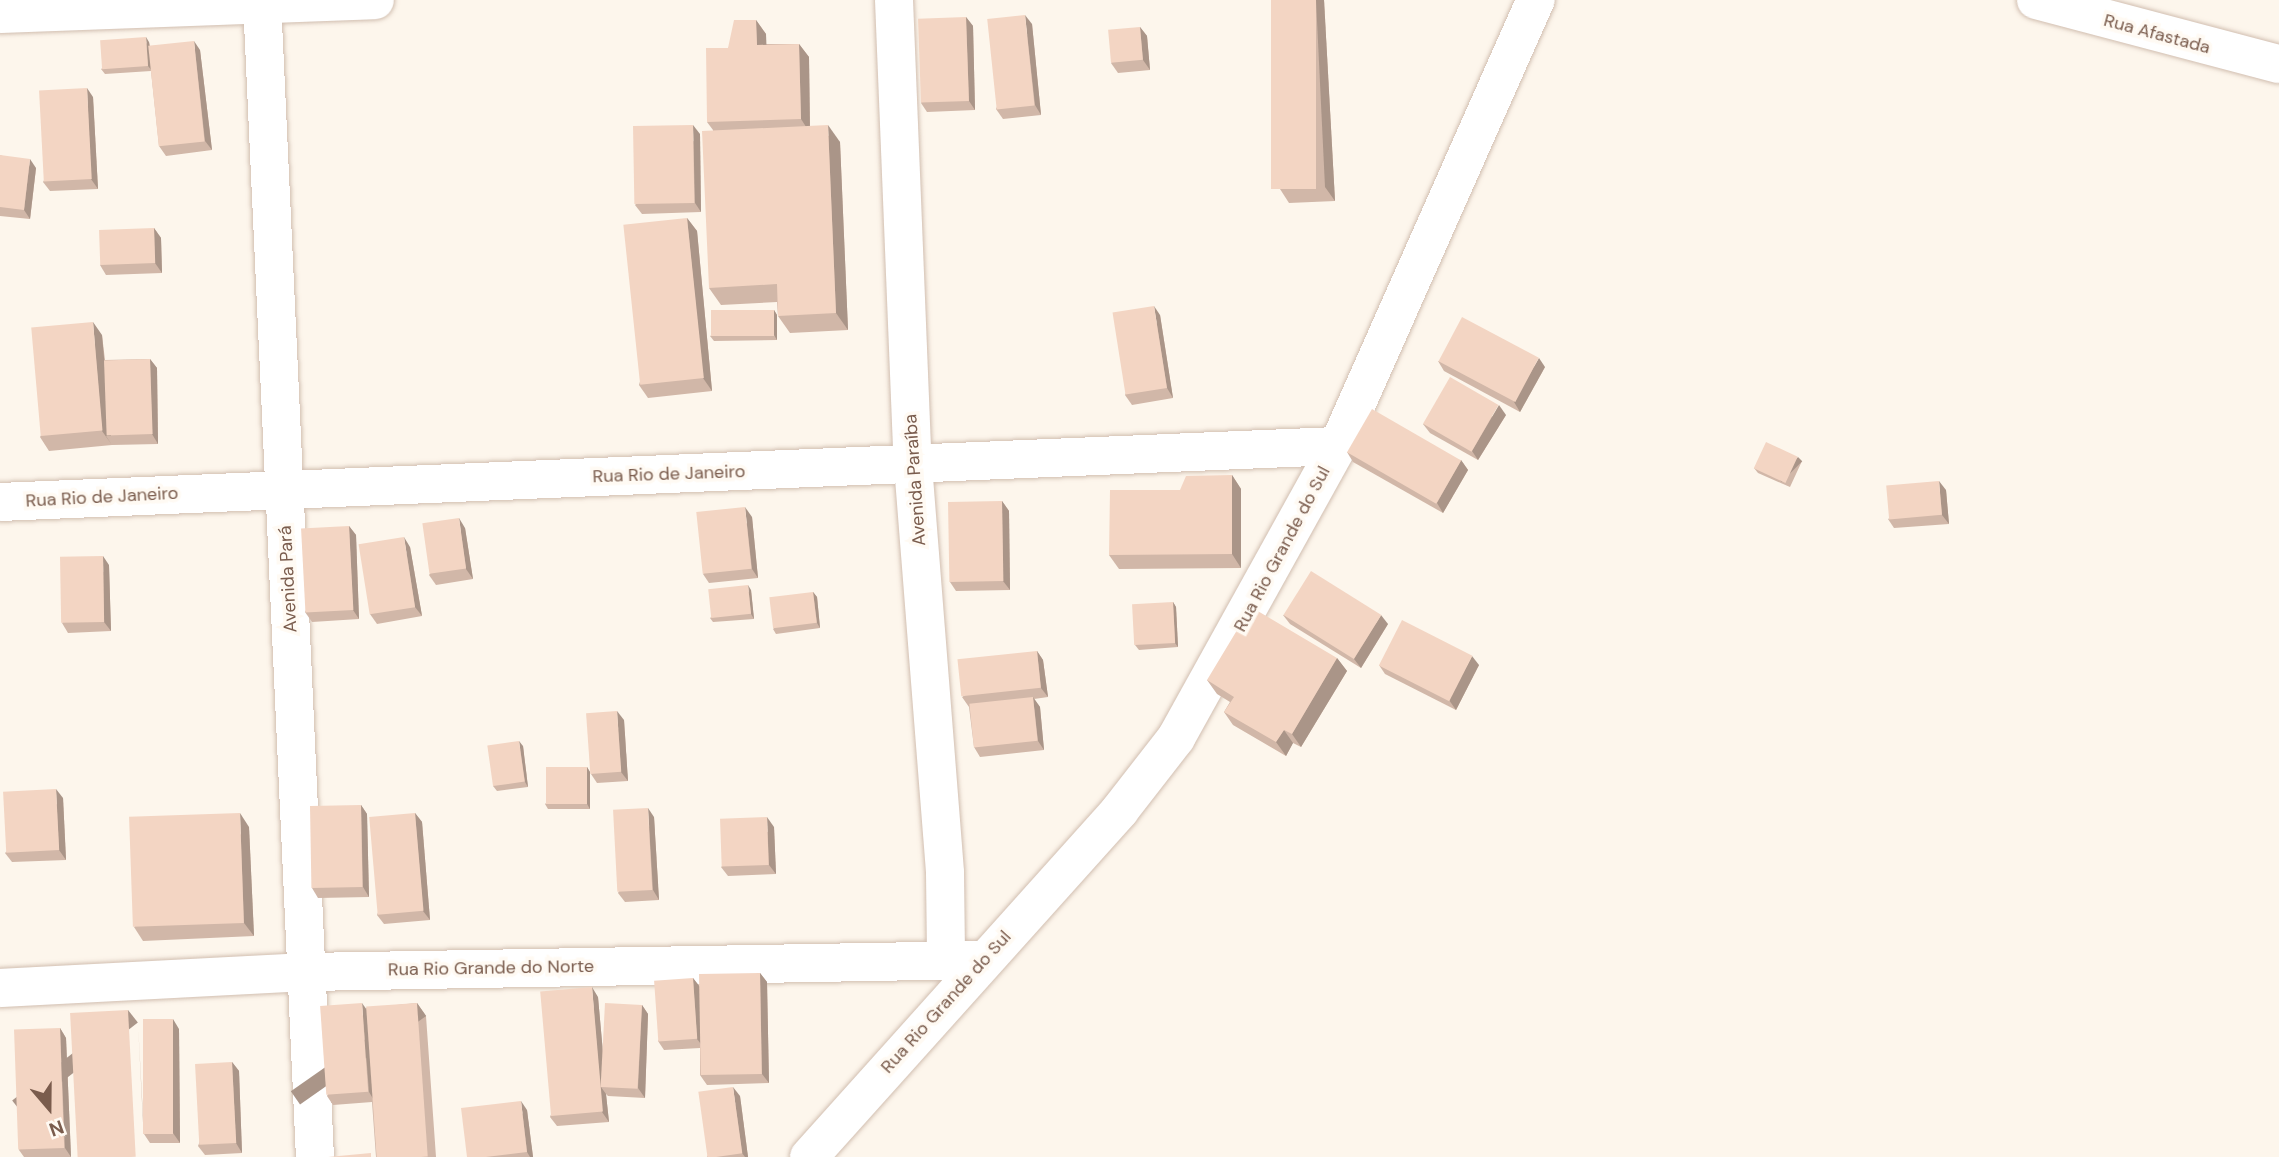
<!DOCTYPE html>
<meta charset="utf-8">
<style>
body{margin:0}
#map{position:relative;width:2279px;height:1157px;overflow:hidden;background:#fdf6ec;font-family:"DM Sans",sans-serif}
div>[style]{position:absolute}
.roads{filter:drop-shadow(0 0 2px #d1beb0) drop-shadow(0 0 2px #d1beb0)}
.street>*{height:38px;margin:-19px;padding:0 19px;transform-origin:19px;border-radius:19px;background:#fff}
.secondary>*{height:38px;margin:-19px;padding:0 19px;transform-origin:19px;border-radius:19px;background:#fff}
.wall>*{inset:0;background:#d1b7a8}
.shaded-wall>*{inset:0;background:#aa9588;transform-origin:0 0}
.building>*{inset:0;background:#f3d5c3;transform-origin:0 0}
span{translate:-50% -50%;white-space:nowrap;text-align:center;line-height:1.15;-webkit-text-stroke:7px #fffaf3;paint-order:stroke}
.street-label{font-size:18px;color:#7a5c4d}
.north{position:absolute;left:14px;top:1073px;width:70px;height:70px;-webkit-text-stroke:5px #fffaf3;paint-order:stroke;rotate:160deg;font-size:19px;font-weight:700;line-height:28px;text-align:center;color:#7a5c4d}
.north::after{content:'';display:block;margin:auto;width:24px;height:32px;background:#7a5c4d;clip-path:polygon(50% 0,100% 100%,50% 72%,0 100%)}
</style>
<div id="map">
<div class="roads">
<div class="street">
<i style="left:262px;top:0;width:1158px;rotate:87.38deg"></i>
<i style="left:894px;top:0;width:465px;rotate:87.7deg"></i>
<i style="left:913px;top:465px;width:409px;rotate:85.5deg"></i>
<i style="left:945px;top:873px;width:86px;rotate:89.3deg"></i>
<i style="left:0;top:502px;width:1339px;rotate:-2.4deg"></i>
<i style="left:0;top:988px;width:307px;rotate:-3deg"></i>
<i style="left:307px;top:972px;width:675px;rotate:-1.02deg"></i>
<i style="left:809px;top:1157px;width:466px;rotate:-48.1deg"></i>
<i style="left:1120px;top:810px;width:91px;rotate:-52.1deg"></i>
<i style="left:1176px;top:738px;width:334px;rotate:-61deg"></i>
<i style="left:1338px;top:446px;width:488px;rotate:-66.1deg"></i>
</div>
<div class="secondary">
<i style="left:2036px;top:0;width:251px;rotate:14.8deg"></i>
<i style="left:0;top:14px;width:375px;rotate:-2.1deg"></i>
</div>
</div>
<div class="wall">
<i style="clip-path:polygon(1271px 0,1324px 0,1335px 201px,1289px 203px,1280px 189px)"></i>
<i style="clip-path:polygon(966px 17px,973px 26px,975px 110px,927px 112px,921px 103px)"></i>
<i style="clip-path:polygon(756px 20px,766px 34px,766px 44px,799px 44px,809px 57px,810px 126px,840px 142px,848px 330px,790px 333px,778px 316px,777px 302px,721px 305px,709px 288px,713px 130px,707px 122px,728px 48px)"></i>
<i style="clip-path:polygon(1032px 24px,1041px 115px,1003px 119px,996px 109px)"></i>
<i style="clip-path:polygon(1140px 27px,1147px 36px,1150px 70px,1118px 73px,1111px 63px)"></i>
<i style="clip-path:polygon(149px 42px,150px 46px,200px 50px,212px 150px,166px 156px,159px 146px,151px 71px,105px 74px,101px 69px)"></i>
<i style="clip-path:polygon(93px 97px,98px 189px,50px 191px,43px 182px)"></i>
<i style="clip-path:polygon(700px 134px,701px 212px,642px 214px,635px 205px)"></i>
<i style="clip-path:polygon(0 155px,36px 168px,30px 219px,0 216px)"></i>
<i style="clip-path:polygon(687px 218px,697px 231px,712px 391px,648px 398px,639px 385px)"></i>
<i style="clip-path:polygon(154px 228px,161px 238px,162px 273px,106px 275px,100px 265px)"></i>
<i style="clip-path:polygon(774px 310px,777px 315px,777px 340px,714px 341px,710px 336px)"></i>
<i style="clip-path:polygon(1160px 315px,1173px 398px,1132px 405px,1125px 395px)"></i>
<i style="clip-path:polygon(102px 335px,105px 360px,150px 359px,157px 368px,158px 444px,112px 445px,112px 444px,112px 445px,49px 451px,40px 437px)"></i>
<i style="clip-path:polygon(1438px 361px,1545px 367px,1520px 412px,1444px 371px)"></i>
<i style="clip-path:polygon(1506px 415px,1478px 460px,1430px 433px,1423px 424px)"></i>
<i style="clip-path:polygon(1347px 452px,1461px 460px,1468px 470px,1443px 513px,1353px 462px)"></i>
<i style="clip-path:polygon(1802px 461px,1790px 487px,1758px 473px,1754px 468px)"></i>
<i style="clip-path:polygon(1232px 475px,1241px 489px,1241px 568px,1119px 569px,1109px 555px)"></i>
<i style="clip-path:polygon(1946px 490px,1949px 524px,1894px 528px,1888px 519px)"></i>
<i style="clip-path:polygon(1002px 501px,1009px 511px,1010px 590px,956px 591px,950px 582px)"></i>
<i style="clip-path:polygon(752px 517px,758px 578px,709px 583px,703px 574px)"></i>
<i style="clip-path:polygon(349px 526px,356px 535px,359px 619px,312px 622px,305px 612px)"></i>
<i style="clip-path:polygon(465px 528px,473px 579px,436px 585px,429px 575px)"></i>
<i style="clip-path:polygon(410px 547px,422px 616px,377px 624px,370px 614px)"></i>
<i style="clip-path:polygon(109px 565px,111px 631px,68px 633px,62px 623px)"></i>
<i style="clip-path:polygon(751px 590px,754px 619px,713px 622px,710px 618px)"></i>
<i style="clip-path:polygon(813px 592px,817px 597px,820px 628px,776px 634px,773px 629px)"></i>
<i style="clip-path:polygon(1173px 602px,1176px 607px,1178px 647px,1139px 650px,1135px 645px)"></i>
<i style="clip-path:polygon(1283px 615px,1388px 624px,1361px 668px,1290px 624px)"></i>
<i style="clip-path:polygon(1037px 651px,1043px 660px,1048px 697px,1034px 699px,1040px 707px,1044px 750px,980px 757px,974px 747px,969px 707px,962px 697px)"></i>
<i style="clip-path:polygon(1337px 658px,1347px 671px,1301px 747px,1293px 743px,1286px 756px,1233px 725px,1224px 712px,1230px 702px,1217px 694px,1207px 680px)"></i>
<i style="clip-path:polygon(1379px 665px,1479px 665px,1456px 710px,1385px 674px)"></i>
<i style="clip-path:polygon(624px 720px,628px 781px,597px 783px,591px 774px)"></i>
<i style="clip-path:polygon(523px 746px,528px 787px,497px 791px,493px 786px)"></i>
<i style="clip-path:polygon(587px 767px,590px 772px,590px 809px,548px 809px,545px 804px)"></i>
<i style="clip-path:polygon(63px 798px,66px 860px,12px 862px,5px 853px)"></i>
<i style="clip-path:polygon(361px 805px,367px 814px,369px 897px,318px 898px,312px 888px)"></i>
<i style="clip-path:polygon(415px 813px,422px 822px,430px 920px,384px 924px,377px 915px)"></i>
<i style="clip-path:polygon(654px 817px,659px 900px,625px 902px,618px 893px)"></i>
<i style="clip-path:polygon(249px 827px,254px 936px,143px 941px,134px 927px)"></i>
<i style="clip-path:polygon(774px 827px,776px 874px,728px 876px,721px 867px)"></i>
<i style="clip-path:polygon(760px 973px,767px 982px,769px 1083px,707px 1085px,700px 1075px,700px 1048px,664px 1050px,658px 1041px,693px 978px,699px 986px)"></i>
<i style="clip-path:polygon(598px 997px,603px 1052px,642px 1005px,648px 1014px,645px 1098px,608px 1096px,606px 1094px,609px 1122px,557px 1126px,550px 1117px)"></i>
<i style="clip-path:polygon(417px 1003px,426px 1016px,436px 1157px,376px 1157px,372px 1102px,333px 1105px,327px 1096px,366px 1008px)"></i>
<i style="clip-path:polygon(138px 1023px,143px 1123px,179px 1029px,180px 1143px,150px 1143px,144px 1134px)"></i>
<i style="clip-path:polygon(60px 1028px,66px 1038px,71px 1157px,24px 1157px,19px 1150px)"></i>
<i style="clip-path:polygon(232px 1062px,239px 1071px,242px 1153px,205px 1155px,198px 1146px)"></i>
<i style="clip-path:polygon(740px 1096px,748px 1157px,707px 1157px)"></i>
<i style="clip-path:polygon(527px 1110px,533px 1157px,467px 1157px)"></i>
</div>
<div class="shaded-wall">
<i style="clip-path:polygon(1316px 0,1324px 0,1335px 201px,1325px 187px)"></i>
<i style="clip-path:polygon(1025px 15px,1032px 24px,1041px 115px,1035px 105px)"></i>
<i style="clip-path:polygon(966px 17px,973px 26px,975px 110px,969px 101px)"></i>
<i style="clip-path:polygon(756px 20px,766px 34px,767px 58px,757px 45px)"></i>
<i style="clip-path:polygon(1140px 27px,1147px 36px,1150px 70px,1143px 60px)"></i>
<i style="clip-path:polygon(146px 37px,149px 42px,152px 71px,148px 66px)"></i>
<i style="clip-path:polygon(194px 41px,200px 50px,212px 150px,205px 141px)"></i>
<i style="clip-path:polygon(799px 44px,809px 57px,810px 133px,801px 119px)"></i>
<i style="clip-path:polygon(87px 88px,93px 97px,98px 189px,91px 179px)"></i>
<i style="clip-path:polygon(693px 125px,700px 134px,701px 212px,695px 203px)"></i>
<i style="clip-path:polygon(828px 125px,840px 142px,848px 330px,836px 313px)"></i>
<i style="clip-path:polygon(30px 159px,36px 168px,30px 219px,24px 210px)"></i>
<i style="clip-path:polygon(687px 218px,697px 231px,712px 391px,703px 378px)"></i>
<i style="clip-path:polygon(154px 228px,161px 238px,162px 273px,155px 263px)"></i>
<i style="clip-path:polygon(1154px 306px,1160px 315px,1173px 398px,1167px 388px)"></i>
<i style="clip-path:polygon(774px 310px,777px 315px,777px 340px,774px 335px)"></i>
<i style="clip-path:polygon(93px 322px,102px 335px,111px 436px,106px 436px,112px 445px,102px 431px)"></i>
<i style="clip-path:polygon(1539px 358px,1545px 367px,1520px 412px,1514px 402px)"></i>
<i style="clip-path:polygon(150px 359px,157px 368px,158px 444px,152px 434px)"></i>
<i style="clip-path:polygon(1499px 405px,1506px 415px,1478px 460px,1472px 451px)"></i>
<i style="left:1798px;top:457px;width:6px;height:29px;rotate:45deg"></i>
<i style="clip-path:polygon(1461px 460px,1468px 470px,1443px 513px,1437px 503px)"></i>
<i style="clip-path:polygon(1232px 475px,1241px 489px,1241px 568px,1232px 554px)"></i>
<i style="clip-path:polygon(1939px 481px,1946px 490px,1949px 524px,1942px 515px)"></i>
<i style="clip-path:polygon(1002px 501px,1009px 511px,1010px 590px,1003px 581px)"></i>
<i style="clip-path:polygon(745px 507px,752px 517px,758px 578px,752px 569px)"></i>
<i style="clip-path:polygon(459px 518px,465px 528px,473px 579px,466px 569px)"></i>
<i style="clip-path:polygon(349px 526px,356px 535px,359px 619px,353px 610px)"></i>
<i style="clip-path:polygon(404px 537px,410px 547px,422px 616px,415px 607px)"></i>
<i style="clip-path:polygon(103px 556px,109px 565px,111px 631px,104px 622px)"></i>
<i style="clip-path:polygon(748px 585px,751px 590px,754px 619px,751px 614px)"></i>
<i style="clip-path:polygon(813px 592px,817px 597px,820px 628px,817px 623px)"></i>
<i style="clip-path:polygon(1173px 602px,1176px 607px,1178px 647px,1175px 643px)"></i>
<i style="clip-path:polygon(1381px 615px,1388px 624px,1361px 668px,1354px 659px)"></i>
<i style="clip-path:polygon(1037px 651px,1043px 660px,1048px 697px,1041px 688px)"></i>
<i style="clip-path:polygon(1472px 656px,1479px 665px,1456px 710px,1449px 700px)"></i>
<i style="clip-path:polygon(1337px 658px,1347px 671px,1301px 747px,1292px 734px)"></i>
<i style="clip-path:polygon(1033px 697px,1040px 707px,1044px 750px,1038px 741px)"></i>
<i style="clip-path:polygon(617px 711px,624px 720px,628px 781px,621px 772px)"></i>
<i style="clip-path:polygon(1284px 730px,1293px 743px,1286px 756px,1276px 742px)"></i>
<i style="clip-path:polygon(519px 741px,523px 746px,528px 787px,525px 782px)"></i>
<i style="clip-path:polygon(587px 767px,590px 772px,590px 809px,587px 804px)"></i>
<i style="clip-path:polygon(56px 789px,63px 798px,66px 860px,59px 850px)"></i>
<i style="clip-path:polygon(361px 805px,367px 814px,369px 897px,363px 887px)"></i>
<i style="clip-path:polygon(648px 808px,654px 817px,659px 900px,653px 890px)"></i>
<i style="clip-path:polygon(240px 813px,249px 827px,254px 936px,244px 923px)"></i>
<i style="clip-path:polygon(415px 813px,422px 822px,430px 920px,423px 911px)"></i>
<i style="clip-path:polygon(767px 817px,774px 827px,776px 874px,769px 865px)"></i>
<i style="clip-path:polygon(760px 973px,767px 982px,769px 1083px,762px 1074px)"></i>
<i style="clip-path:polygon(693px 978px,700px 987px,704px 1048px,697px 1039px)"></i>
<i style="clip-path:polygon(592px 987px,598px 997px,606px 1087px,601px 1087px,606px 1094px,609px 1122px,602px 1112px)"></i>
<i style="clip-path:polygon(362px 1003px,369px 1013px,375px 1102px,369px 1092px)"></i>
<i style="left:417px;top:1003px;width:16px;height:154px;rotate:55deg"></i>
<i style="clip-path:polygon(642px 1005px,648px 1014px,645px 1098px,638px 1088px)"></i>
<i style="left:128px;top:1010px;width:16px;height:147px;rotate:52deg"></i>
<i style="clip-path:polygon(173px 1019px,179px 1029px,180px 1143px,173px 1133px)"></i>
<i style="clip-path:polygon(60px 1028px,66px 1038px,71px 1157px,65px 1148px)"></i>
<i style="clip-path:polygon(232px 1062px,239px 1071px,242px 1153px,236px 1143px)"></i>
<i style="clip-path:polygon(733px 1087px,740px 1096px,748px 1157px,745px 1157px,742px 1153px)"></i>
<i style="clip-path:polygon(521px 1101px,527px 1110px,533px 1157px,530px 1157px,527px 1152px)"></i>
</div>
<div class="building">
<i style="left:1271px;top:0;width:45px;height:189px"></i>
<i style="left:1025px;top:15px;width:91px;height:38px;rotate:84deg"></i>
<i style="left:966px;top:17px;width:84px;height:48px;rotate:88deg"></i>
<i style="clip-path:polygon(734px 20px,756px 20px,757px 45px,799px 44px,801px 119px,707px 122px,706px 48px,728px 48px)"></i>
<i style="left:1140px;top:27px;width:33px;height:32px;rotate:85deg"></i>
<i style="left:146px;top:37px;width:29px;height:46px;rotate:86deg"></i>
<i style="left:194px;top:41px;width:101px;height:46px;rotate:84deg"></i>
<i style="left:87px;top:88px;width:91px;height:48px;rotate:87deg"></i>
<i style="left:693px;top:125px;width:78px;height:60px;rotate:89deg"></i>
<i style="clip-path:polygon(828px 125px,836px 313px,778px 316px,777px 284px,709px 288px,702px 131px)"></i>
<i style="clip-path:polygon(0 155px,30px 159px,24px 210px,0 207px)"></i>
<i style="left:687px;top:218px;width:161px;height:64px;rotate:84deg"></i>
<i style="left:154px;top:228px;width:35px;height:55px;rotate:88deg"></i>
<i style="left:1154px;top:306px;width:83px;height:42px;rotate:81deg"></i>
<i style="left:711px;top:310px;width:63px;height:26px"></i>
<i style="left:1462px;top:317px;width:87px;height:50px;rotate:28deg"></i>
<i style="left:93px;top:322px;width:109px;height:62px;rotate:85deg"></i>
<i style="left:150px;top:359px;width:75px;height:46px;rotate:88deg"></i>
<i style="left:1450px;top:377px;width:56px;height:54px;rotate:30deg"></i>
<i style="left:1372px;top:409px;width:103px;height:50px;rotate:30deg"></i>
<i style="left:1766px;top:442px;width:35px;height:29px;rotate:25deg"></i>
<i style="clip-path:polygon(1232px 475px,1232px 554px,1109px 555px,1110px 490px,1180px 490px,1186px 476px)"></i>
<i style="left:1939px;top:481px;width:34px;height:53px;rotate:85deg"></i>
<i style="left:1002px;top:501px;width:80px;height:54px;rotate:89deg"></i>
<i style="left:745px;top:507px;width:62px;height:49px;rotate:84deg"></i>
<i style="left:459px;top:518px;width:51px;height:37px;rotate:82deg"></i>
<i style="left:349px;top:526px;width:84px;height:48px;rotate:87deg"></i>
<i style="left:404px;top:537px;width:71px;height:46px;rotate:81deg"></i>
<i style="left:103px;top:556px;width:66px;height:43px;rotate:89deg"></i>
<i style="left:1311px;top:571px;width:83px;height:52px;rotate:32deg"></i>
<i style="left:748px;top:585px;width:29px;height:40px;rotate:84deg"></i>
<i style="left:813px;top:592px;width:31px;height:44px;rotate:83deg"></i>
<i style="left:1173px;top:602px;width:41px;height:41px;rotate:87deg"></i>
<i style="clip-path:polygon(1251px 607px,1337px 658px,1292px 734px,1284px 730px,1276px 742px,1224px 712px,1234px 697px,1207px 680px)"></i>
<i style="left:1402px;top:620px;width:79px;height:51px;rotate:27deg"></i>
<i style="left:1037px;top:651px;width:37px;height:80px;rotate:84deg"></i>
<i style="left:1033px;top:697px;width:44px;height:64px;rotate:84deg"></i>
<i style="left:617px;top:711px;width:61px;height:31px;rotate:86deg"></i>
<i style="left:519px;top:741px;width:41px;height:32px;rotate:82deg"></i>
<i style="left:546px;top:767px;width:41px;height:37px"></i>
<i style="left:56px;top:789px;width:61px;height:53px;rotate:87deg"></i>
<i style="left:361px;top:805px;width:82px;height:51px;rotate:89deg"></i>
<i style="left:648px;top:808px;width:82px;height:35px;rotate:87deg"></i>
<i style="left:240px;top:813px;width:110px;height:111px;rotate:88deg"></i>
<i style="left:415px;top:813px;width:98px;height:46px;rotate:85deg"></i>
<i style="left:767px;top:817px;width:48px;height:47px;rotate:88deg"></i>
<i style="left:760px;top:973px;width:101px;height:61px;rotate:89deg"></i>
<i style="left:693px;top:978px;width:61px;height:39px;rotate:86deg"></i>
<i style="left:592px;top:987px;width:125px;height:52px;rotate:85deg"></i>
<i style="left:362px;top:1003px;width:89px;height:42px;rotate:86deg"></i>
<i style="left:417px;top:1003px;width:154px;height:51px;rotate:86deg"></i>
<i style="left:605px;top:1003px;width:37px;height:84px;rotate:3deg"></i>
<i style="left:128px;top:1010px;width:147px;height:58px;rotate:87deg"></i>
<i style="left:143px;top:1019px;width:30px;height:115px"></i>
<i style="left:60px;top:1028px;width:120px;height:46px;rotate:88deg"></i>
<i style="left:232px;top:1062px;width:81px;height:37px;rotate:87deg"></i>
<i style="left:733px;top:1087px;width:67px;height:35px;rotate:82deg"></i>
<i style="clip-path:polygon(521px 1101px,527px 1152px,486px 1157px,467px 1157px,461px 1108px)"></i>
<i style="clip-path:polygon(371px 1153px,371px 1157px,328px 1157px)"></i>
</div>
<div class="street-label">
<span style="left:2157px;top:34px;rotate:15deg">Rua Afastada</span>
<span style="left:669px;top:474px;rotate:-2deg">Rua Rio de Janeiro</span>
<span style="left:915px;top:480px;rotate:-94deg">Avenida Paraíba</span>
<span style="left:102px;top:497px;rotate:-3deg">Rua Rio de Janeiro</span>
<span style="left:1282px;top:549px;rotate:-62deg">Rua Rio Grande do Sul</span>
<span style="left:288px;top:579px;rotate:-93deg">Avenida Pará</span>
<span style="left:491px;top:968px;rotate:-1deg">Rua Rio Grande do Norte</span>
<span style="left:946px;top:1002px;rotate:-48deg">Rua Rio Grande do Sul</span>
</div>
<div class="north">N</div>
</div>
